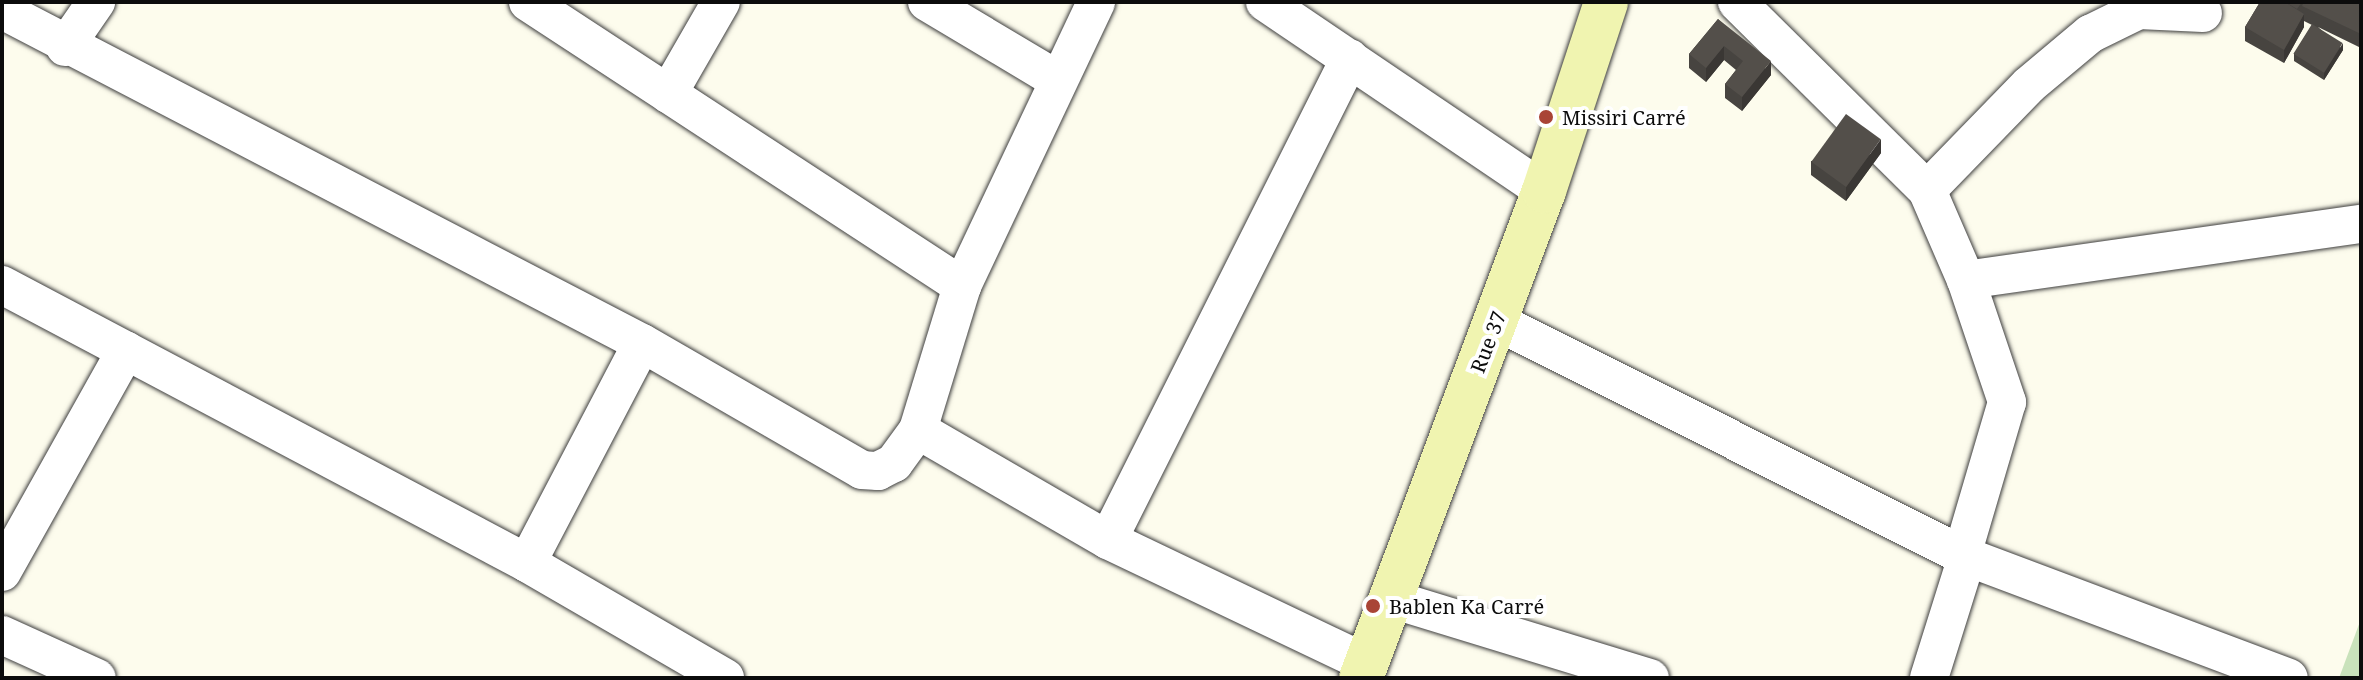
<!DOCTYPE html>
<meta charset="utf-8">
<style>
body{margin:0}
#map{position:relative;width:2363px;height:680px;overflow:hidden;background:#fdfced;font-family:"Noto Serif",serif}
div>[style]{position:absolute}
.green>*{inset:0;background:#c9e2bb}
.roads{filter:drop-shadow(0 0 2px #3f3f3f) drop-shadow(0 0 2px #3f3f3f)}
.street>*{height:38px;margin:-19px;padding:0 19px;transform-origin:19px;border-radius:19px;background:#fff}
.secondary>*{height:44px;margin:-22px;padding:0 22px;transform-origin:22px;border-radius:22px;background:#f0f4b0}
.wall>*{inset:0;background:#474440}
.shaded-wall>*{inset:0;background:#3a3734}
.building>*{inset:0;background:#534f4a;transform-origin:0 0}
.dots>*{width:22px;height:22px;translate:-50% -50%;box-sizing:border-box;border:4px solid #fff;border-radius:50%}
span{translate:-50% -50%;white-space:nowrap;text-align:center;line-height:1.15;-webkit-text-stroke:8px #fff;paint-order:stroke}
.poi-label{font-size:20px;color:#0c0c0c}
.left{translate:0 -50%;text-align:left}
.street-label{font-size:20px;color:#0c0c0c}
.frame{position:absolute;inset:0;border:4px solid #0c0c0c;pointer-events:none}
</style>
<div id="map">
<div class="green">
<i style="clip-path:polygon(2361px 619px,2361px 678px,2339px 678px)"></i>
</div>
<div class="roads">
<div class="street">
<i style="left:528px;top:2px;width:519px;rotate:33.2deg"></i>
<i style="left:927px;top:2px;width:152px;rotate:30.8deg"></i>
<i style="left:1265px;top:2px;width:337px;rotate:34.1deg"></i>
<i style="left:1737px;top:2px;width:267px;rotate:44.7deg"></i>
<i style="left:1927px;top:190px;width:98px;rotate:66.6deg"></i>
<i style="left:1966px;top:280px;width:129px;rotate:71.4deg"></i>
<i style="left:2007px;top:402px;width:159px;rotate:106.4deg"></i>
<i style="left:2px;top:10px;width:721px;rotate:27.49deg"></i>
<i style="left:642px;top:343px;width:254px;rotate:30deg"></i>
<i style="left:862px;top:470px;width:16px;rotate:4deg"></i>
<i style="left:878px;top:471px;width:18px;rotate:-27deg"></i>
<i style="left:894px;top:463px;width:41px;rotate:-54deg"></i>
<i style="left:918px;top:430px;width:151px;rotate:-73deg"></i>
<i style="left:962px;top:286px;width:314px;rotate:-64.7deg"></i>
<i style="left:65px;top:47px;width:55px;rotate:-55.4deg"></i>
<i style="left:668px;top:94px;width:106px;rotate:-60.1deg"></i>
<i style="left:1927px;top:190px;width:146px;rotate:-45.8deg"></i>
<i style="left:2029px;top:85px;width:80px;rotate:-39.9deg"></i>
<i style="left:2090px;top:34px;width:55px;rotate:-26.1deg"></i>
<i style="left:2139px;top:10px;width:64px;rotate:2.7deg"></i>
<i style="left:1966px;top:280px;width:399px;rotate:-8.1deg"></i>
<i style="left:2px;top:285px;width:594px;rotate:27.9deg"></i>
<i style="left:527px;top:563px;width:229px;rotate:30.1deg"></i>
<i style="left:1496px;top:321px;width:521px;rotate:26.66deg"></i>
<i style="left:1962px;top:555px;width:349px;rotate:20.6deg"></i>
<i style="left:918px;top:430px;width:220px;rotate:30.1deg"></i>
<i style="left:1108px;top:540px;width:286px;rotate:25.5deg"></i>
<i style="left:1108px;top:540px;width:539px;rotate:-63.34deg"></i>
<i style="left:527px;top:563px;width:248px;rotate:-62.4deg"></i>
<i style="left:2px;top:572px;width:254px;rotate:-60.8deg"></i>
<i style="left:1388px;top:598px;width:274px;rotate:17deg"></i>
<i style="left:2px;top:635px;width:104px;rotate:24.4deg"></i>
<i style="left:1929px;top:678px;width:127px;rotate:-72.6deg"></i>
</div>
<div class="secondary">
<i style="left:1361px;top:678px;width:520px;rotate:-69.41deg"></i>
<i style="left:1544px;top:191px;width:199px;rotate:-71.8deg"></i>
</div>
</div>
<div class="wall">
<i style="clip-path:polygon(2260px 2px,2361px 2px,2361px 48px,2318px 27px,2343px 50px,2324px 80px,2294px 61px,2294px 54px,2312px 25px,2304px 21px,2304px 27px,2284px 63px,2245px 41px,2245px 27px)"></i>
<i style="clip-path:polygon(1718px 19px,1771px 75px,1742px 111px,1725px 98px,1725px 84px,1736px 70px,1724px 60px,1706px 82px,1689px 68px,1689px 54px)"></i>
<i style="clip-path:polygon(1881px 153px,1846px 201px,1811px 175px,1811px 161px)"></i>
</div>
<div class="shaded-wall">
<i style="clip-path:polygon(2304px 14px,2304px 27px,2284px 63px,2284px 50px)"></i>
<i style="clip-path:polygon(2343px 43px,2343px 50px,2324px 80px,2324px 73px)"></i>
<i style="clip-path:polygon(1724px 46px,1724px 60px,1706px 82px,1706px 68px)"></i>
<i style="clip-path:polygon(1771px 61px,1771px 75px,1742px 111px,1742px 97px)"></i>
<i style="clip-path:polygon(1881px 139px,1881px 153px,1846px 201px,1846px 187px)"></i>
</div>
<div class="building">
<i style="clip-path:polygon(2260px 2px,2285px 2px,2304px 14px,2284px 50px,2245px 27px)"></i>
<i style="clip-path:polygon(2285px 2px,2302px 2px,2297px 9px)"></i>
<i style="clip-path:polygon(2304px 2px,2361px 2px,2361px 34px,2302px 6px)"></i>
<i style="clip-path:polygon(1718px 19px,1771px 61px,1742px 97px,1725px 84px,1743px 61px,1724px 46px,1706px 68px,1689px 54px)"></i>
<i style="left:2312px;top:24px;width:36px;height:35px;rotate:32deg"></i>
<i style="left:1846px;top:114px;width:43px;height:59px;rotate:36deg"></i>
</div>
<div class="dots">
<i style="left:1546px;top:117px;background:#a94436"></i>
<i style="left:1373px;top:606px;background:#a94436"></i>
</div>
<div class="poi-label">
<span class="left" style="left:1562px;top:117px">Missiri Carré</span>
<span class="left" style="left:1389px;top:606px">Bablen Ka Carré</span>
</div>
<div class="street-label">
<span style="left:1488px;top:342px;rotate:-69deg">Rue 37</span>
</div>
<div class="frame"></div>
</div>
